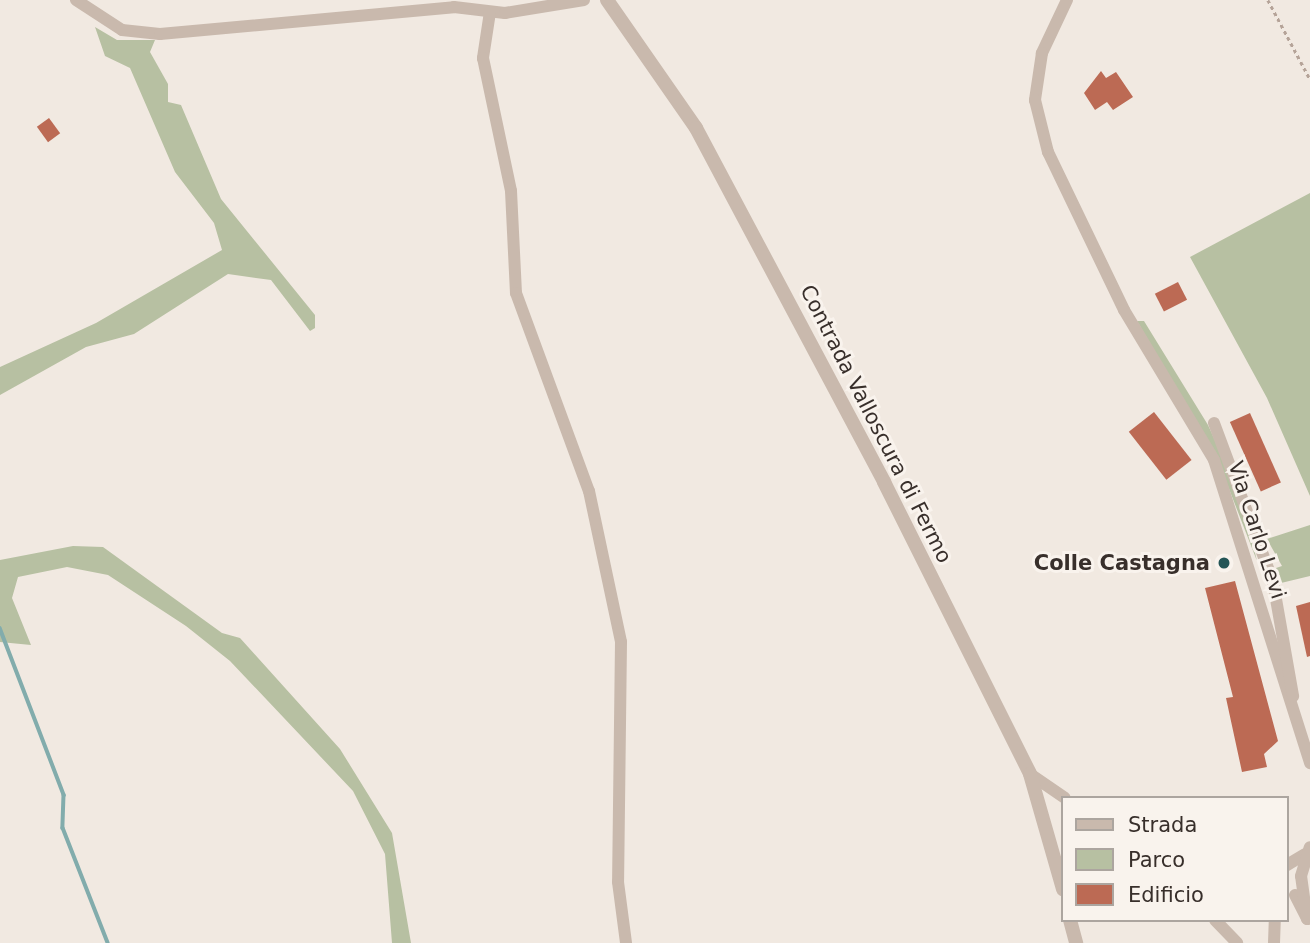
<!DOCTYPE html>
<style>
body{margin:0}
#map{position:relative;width:1310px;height:943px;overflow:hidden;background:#f1e9e1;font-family:"DejaVu Sans",sans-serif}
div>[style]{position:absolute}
.green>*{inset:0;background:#b7c0a2}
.stream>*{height:3.5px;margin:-1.75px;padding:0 1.75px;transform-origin:1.75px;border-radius:1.75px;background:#82acac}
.building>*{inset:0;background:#bc6a54;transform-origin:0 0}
.path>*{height:2.5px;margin-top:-1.25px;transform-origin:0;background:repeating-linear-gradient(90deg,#b5a398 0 3.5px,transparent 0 7px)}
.minor>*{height:12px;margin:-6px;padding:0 6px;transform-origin:6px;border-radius:6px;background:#c9b9ad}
.tertiary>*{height:14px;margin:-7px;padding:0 7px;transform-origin:7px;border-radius:7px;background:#c9b9ad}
.dots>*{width:19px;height:19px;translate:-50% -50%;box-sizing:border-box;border:4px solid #f9f3ed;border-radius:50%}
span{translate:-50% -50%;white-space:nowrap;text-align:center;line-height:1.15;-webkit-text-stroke:6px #f9f3ed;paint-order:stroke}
.street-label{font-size:21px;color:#382f2b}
.poi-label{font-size:21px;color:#382f2b;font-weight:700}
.right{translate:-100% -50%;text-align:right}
.legend{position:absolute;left:1061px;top:796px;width:228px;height:126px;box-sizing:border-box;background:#f9f3ed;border:2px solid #aca59f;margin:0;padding:9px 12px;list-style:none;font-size:21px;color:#382f2b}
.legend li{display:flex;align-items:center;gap:14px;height:35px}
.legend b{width:35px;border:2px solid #aca59f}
</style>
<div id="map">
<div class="green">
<i style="clip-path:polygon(95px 27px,117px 40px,155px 40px,150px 52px,168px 84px,168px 102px,181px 105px,221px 199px,315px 315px,315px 328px,310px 331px,271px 280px,228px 274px,134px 334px,86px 347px,0 395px,0 367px,96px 323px,222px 250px,214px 223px,175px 172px,130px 68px,105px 56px)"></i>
<i style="clip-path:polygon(1310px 193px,1310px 496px,1267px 398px,1190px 257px)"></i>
<i style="clip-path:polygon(1137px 321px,1144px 321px,1208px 425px,1242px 500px,1257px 561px,1217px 458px)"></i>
<i style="clip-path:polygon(1310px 525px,1310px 576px,1281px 583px,1276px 568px,1282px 566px,1267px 539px)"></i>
<i style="clip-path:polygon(73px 546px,103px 547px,222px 633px,240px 638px,340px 749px,392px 833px,411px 943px,392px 943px,385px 854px,353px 791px,230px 661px,186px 626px,108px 575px,67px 567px,18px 577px,12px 598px,31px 645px,0 642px,0 560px)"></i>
</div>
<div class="stream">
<i style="left:0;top:628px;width:179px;rotate:69deg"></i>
<i style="left:64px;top:795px;width:33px;rotate:92deg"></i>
<i style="left:63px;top:828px;width:123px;rotate:68.6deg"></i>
</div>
<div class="building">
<i style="clip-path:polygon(1101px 71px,1106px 78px,1116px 72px,1133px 97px,1113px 110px,1107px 102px,1095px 110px,1084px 93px)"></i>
<i style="left:49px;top:118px;width:19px;height:15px;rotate:54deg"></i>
<i style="left:1178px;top:282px;width:20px;height:26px;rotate:63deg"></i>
<i style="left:1154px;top:412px;width:61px;height:32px;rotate:52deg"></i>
<i style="left:1250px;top:413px;width:76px;height:22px;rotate:66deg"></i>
<i style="clip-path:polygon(1235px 581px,1278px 741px,1264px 754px,1267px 767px,1242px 772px,1226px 698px,1233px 697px,1205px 588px)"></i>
<i style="clip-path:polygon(1310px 602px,1310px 656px,1307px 657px,1296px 606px)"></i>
</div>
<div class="path">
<i style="left:1268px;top:0;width:89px;rotate:62deg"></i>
</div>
<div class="minor">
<i style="left:76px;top:0;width:55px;rotate:33.1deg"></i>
<i style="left:122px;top:30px;width:38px;rotate:6deg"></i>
<i style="left:160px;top:34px;width:295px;rotate:-5.2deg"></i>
<i style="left:454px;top:7px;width:51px;rotate:6.7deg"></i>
<i style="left:505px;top:13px;width:80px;rotate:-9.3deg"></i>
<i style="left:1067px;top:0;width:59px;rotate:115.3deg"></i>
<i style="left:1042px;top:53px;width:48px;rotate:98.5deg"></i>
<i style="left:1035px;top:100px;width:54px;rotate:76deg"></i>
<i style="left:1048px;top:152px;width:175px;rotate:64.3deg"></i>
<i style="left:1124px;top:310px;width:175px;rotate:59deg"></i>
<i style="left:1214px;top:460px;width:318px;rotate:72.4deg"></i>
<i style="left:490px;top:12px;width:47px;rotate:98.7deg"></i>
<i style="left:483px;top:58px;width:136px;rotate:78.1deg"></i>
<i style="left:511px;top:191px;width:102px;rotate:87.2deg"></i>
<i style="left:516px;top:293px;width:211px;rotate:69.8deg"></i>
<i style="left:589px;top:491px;width:154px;rotate:78deg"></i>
<i style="left:621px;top:642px;width:240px;rotate:90.7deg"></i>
<i style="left:618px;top:882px;width:62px;rotate:82.5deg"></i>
<i style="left:1214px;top:423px;width:170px;rotate:69.6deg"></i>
<i style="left:1273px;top:582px;width:116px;rotate:80deg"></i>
<i style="left:1030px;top:774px;width:42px;rotate:34.4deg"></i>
<i style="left:1287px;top:865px;width:21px;rotate:-31deg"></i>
<i style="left:1295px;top:895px;width:27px;rotate:63deg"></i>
<i style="left:1307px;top:919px;width:43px;rotate:-97.9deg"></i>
<i style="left:1301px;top:876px;width:30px;rotate:-73deg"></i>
<i style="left:1215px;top:920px;width:32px;rotate:46deg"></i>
<i style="left:1274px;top:943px;width:23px;rotate:-88deg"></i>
</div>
<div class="tertiary">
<i style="left:607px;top:0;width:156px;rotate:55.2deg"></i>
<i style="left:696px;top:128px;width:401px;rotate:62deg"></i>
<i style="left:884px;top:482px;width:326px;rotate:63.4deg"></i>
<i style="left:1030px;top:774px;width:120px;rotate:74deg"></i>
<i style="left:1070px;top:920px;width:24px;rotate:75deg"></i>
</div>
<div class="dots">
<i style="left:1224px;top:563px;background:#245556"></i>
</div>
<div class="street-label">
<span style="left:876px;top:424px;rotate:63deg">Contrada Valloscura di Fermo</span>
<span style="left:1257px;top:530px;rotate:72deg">Via Carlo Levi</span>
</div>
<div class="poi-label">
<span class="right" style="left:1210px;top:563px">Colle Castagna</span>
</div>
<ul class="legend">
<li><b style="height:9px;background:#c9b9ad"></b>Strada</li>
<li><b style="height:19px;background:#b7c0a2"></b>Parco</li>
<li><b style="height:19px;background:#bc6a54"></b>Edificio</li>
</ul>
</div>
